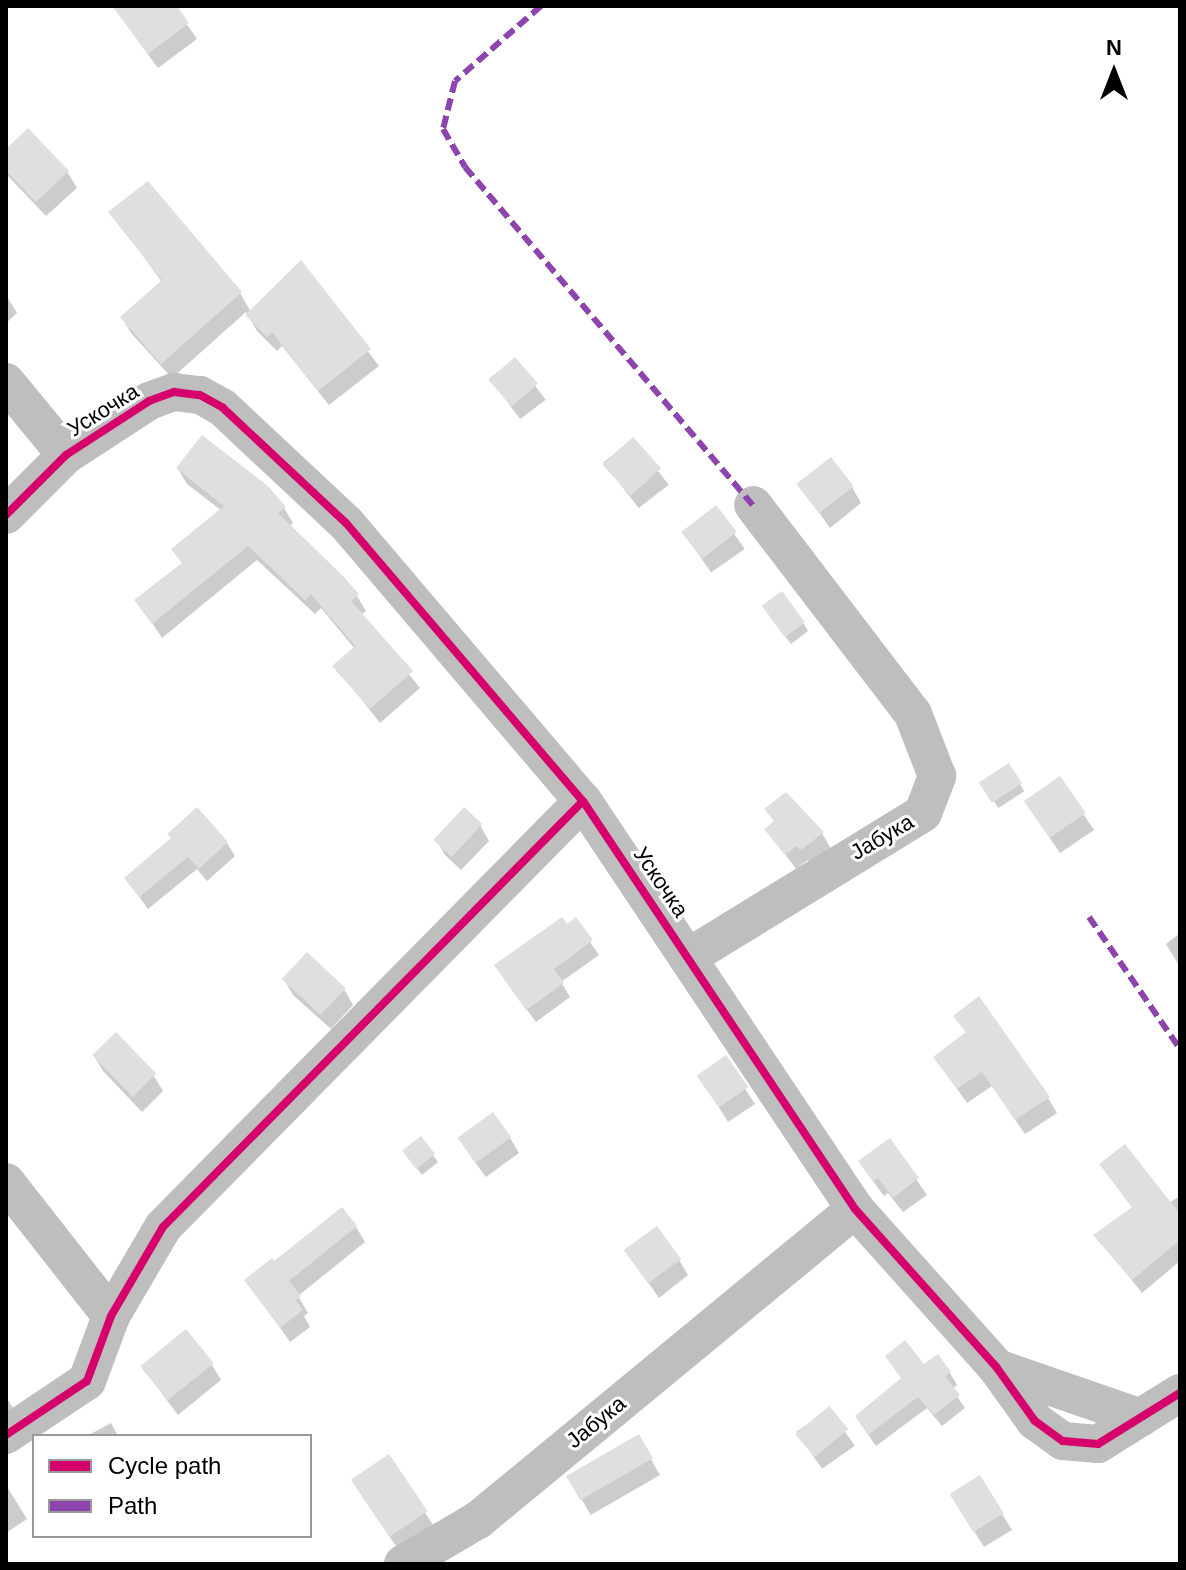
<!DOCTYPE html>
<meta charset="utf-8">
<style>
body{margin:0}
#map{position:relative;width:1186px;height:1570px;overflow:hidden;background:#fff;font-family:Helvetica,sans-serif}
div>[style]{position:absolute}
.shadow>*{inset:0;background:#0003;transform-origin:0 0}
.building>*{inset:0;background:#dfdfdf;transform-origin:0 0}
.minor>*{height:38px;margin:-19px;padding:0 19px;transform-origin:19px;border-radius:19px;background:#bebebe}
.quiet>*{height:6px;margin-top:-3px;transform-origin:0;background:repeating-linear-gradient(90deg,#8e44ad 0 12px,transparent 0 18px)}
.cycleway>*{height:8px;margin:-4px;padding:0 4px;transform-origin:4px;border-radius:4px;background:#d6006c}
span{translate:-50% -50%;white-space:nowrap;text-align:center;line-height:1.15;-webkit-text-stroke:6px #fff;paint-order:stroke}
.street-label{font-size:22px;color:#000}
.frame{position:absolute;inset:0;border:8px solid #000;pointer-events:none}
.legend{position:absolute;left:32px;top:1434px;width:280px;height:104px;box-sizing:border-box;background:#fff;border:2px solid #999;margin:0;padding:10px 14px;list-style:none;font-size:24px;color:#000}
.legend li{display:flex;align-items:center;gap:16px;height:40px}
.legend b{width:40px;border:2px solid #999}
.north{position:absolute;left:1074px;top:32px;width:80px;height:80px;-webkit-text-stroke:6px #fff;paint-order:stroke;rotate:0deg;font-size:22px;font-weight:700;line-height:32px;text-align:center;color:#000}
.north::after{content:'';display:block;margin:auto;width:28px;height:36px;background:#000;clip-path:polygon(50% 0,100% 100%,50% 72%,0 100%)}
</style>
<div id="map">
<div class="shadow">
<i style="clip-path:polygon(113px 6px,174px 6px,197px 39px,158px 68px)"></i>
<i style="clip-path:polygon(28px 131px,68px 173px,77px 188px,46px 216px,6px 174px,6px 152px)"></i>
<i style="clip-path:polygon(111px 212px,240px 293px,251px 312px,301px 263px,379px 366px,329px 405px,282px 346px,277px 351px,257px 331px,246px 312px,172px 378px,131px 333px,122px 318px,162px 282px)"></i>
<i style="clip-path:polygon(6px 295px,17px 313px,6px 323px)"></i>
<i style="left:515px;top:359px;width:51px;height:32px;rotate:53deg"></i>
<i style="left:633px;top:439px;width:58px;height:38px;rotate:52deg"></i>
<i style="clip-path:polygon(178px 469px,284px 508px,293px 523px,289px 527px,357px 596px,366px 611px,361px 615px,420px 688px,380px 723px,335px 666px,355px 649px,321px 608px,315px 614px,257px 560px,162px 638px,137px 600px,183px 565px,174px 550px,222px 511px,187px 484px)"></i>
<i style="clip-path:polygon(799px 484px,852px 487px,861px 503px,830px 528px)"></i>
<i style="left:716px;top:508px;width:50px;height:41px;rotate:55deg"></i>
<i style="clip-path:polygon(769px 615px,804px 624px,808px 631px,791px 644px)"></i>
<i style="left:1008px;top:766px;width:30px;height:31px;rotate:57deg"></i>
<i style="clip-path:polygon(1060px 779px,1094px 830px,1060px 853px,1036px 818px)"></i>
<i style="clip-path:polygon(767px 810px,822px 833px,831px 849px,811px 864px,808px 860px,796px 869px,767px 830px,775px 823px)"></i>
<i style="clip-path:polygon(480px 825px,489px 841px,461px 870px,445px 855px,436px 839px)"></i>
<i style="clip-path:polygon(227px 843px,235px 856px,207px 881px,197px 869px,148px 909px,126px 878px)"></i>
<i style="clip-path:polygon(575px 920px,599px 955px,561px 982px,570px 997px,536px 1022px,504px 979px)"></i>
<i style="clip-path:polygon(1180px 933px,1180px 967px,1166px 944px)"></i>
<i style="clip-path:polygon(284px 979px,344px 989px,353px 1005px,331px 1029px,293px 995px)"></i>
<i style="clip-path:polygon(956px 1016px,1048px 1098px,1057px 1113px,1025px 1134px,992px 1086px,967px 1103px,935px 1058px,967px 1034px)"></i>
<i style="clip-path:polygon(94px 1056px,154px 1076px,163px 1091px,142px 1112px,103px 1071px)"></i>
<i style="clip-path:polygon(725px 1058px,755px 1104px,728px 1122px,708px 1090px)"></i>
<i style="clip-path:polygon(510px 1138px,519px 1153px,486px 1177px,469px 1154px)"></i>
<i style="clip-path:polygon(421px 1139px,438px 1162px,422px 1175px,409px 1158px)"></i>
<i style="clip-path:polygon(890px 1141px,927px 1195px,903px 1212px,888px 1193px,884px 1196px,870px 1177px)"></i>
<i style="clip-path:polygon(1101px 1165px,1169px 1203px,1180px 1196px,1180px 1261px,1142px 1293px,1096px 1235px,1133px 1209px)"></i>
<i style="clip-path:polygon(356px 1227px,365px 1242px,298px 1296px,308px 1313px,304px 1316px,310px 1327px,290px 1342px,247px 1280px)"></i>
<i style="clip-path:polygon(627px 1252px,679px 1260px,688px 1275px,659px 1298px)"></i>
<i style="clip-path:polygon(212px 1365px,221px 1380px,178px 1415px,142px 1367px)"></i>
<i style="clip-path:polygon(923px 1367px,950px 1373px,957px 1385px,952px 1389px,965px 1408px,942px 1426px,927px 1408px,876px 1446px,864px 1429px)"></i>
<i style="clip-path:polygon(6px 1397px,21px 1420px,6px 1432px)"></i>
<i style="left:829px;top:1409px;width:45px;height:40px;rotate:55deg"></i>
<i style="clip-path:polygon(111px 1423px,118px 1436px,87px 1436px)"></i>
<i style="left:638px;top:1437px;width:44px;height:80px;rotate:60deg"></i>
<i style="clip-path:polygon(389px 1457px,435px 1528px,400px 1552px,362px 1496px)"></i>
<i style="clip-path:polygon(980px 1478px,1012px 1530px,984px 1547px,961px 1510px)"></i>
<i style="clip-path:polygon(6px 1485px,27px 1519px,6px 1533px)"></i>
</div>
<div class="building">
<i style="clip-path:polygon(112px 6px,177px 6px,189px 23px,148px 54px)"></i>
<i style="clip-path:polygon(28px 128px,69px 171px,36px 202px,6px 171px,6px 149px)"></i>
<i style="clip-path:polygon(148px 181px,242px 292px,161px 364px,120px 317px,162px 280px,108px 212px)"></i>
<i style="clip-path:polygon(301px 260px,371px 349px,318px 391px,272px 332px,267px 337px,245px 315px)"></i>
<i style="left:515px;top:357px;width:35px;height:35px;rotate:49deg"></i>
<i style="clip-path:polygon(202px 435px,268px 486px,286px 507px,278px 513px,343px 576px,359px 594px,351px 601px,413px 671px,370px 709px,332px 666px,355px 646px,311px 594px,305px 600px,248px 546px,152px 624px,134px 600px,182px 563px,171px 549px,224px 506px,176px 468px)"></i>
<i style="left:633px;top:437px;width:42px;height:41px;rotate:48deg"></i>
<i style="left:831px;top:457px;width:37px;height:44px;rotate:52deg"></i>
<i style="left:716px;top:505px;width:34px;height:44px;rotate:52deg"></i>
<i style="left:782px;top:591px;width:39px;height:25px;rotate:54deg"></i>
<i style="left:1009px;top:763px;width:24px;height:36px;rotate:57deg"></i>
<i style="left:1060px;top:776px;width:45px;height:44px;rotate:55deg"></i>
<i style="clip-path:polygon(786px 792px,824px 832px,801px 850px,797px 846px,785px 855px,764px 829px,774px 821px,764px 809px)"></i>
<i style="clip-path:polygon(197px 807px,228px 842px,199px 869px,188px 857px,139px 897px,124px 878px,171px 838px,167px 834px)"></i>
<i style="left:464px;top:807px;width:25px;height:45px;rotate:43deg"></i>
<i style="clip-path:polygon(562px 917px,567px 924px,576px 917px,593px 940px,554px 969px,564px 983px,526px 1010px,494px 965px)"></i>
<i style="left:307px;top:952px;width:53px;height:37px;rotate:43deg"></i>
<i style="clip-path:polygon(979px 996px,1050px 1097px,1015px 1120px,982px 1072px,957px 1089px,933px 1057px,966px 1032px,953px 1016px)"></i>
<i style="left:116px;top:1032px;width:58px;height:33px;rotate:46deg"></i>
<i style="left:726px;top:1055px;width:39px;height:36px;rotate:55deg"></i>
<i style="left:493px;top:1112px;width:31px;height:44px;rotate:54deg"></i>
<i style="left:421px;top:1136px;width:23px;height:24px;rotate:52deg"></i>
<i style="clip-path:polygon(890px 1138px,919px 1178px,893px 1198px,878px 1178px,873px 1182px,858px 1161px)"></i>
<i style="clip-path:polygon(1125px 1144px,1180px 1214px,1180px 1240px,1132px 1280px,1093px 1235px,1132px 1207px,1099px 1164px)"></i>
<i style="clip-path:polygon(342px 1207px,357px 1226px,289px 1281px,301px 1296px,296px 1300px,303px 1310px,280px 1328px,244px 1280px,272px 1258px,274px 1261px)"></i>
<i style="left:657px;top:1226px;width:41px;height:41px;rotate:54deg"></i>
<i style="left:186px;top:1329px;width:44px;height:59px;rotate:51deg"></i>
<i style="clip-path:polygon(905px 1340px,924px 1364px,938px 1354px,951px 1372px,945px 1377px,960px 1395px,934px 1415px,918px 1397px,868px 1435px,855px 1416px,901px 1378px,885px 1356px)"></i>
<i style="left:829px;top:1406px;width:30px;height:44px;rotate:50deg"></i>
<i style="left:639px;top:1434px;width:28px;height:84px;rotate:60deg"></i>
<i style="left:389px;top:1454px;width:69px;height:46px;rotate:56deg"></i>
<i style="left:980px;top:1475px;width:45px;height:36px;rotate:58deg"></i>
</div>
<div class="minor">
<i style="left:6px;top:382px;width:94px;rotate:50.6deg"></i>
<i style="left:6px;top:515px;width:85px;rotate:-45deg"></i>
<i style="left:66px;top:455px;width:99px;rotate:-33deg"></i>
<i style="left:149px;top:401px;width:27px;rotate:-20deg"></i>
<i style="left:174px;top:392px;width:26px;rotate:7deg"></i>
<i style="left:200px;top:395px;width:26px;rotate:29deg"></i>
<i style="left:223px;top:408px;width:168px;rotate:43.1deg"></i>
<i style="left:346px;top:523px;width:365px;rotate:49.6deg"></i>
<i style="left:583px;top:801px;width:490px;rotate:56.3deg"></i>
<i style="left:855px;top:1209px;width:213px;rotate:48.2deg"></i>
<i style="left:997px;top:1368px;width:65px;rotate:54.4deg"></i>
<i style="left:1035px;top:1421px;width:34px;rotate:36deg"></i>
<i style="left:1063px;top:1441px;width:35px;rotate:5deg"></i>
<i style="left:1098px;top:1444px;width:97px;rotate:-31.9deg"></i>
<i style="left:690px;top:956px;width:273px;rotate:-31.5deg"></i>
<i style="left:923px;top:813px;width:40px;rotate:-69deg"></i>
<i style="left:937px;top:776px;width:66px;rotate:-111.2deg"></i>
<i style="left:913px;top:714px;width:263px;rotate:-127.4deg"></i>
<i style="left:6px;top:1182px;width:170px;rotate:51.9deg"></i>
<i style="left:997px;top:1368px;width:152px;rotate:19.1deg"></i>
<i style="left:6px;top:1435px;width:97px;rotate:-33.7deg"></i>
<i style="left:87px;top:1381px;width:69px;rotate:-69.7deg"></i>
<i style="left:111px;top:1316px;width:103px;rotate:-59.7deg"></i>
<i style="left:163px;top:1227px;width:598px;rotate:-45.41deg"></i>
<i style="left:403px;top:1564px;width:87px;rotate:-30.4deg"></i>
<i style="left:478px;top:1520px;width:489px;rotate:-39.5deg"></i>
</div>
<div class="quiet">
<i style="left:541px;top:6px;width:114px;rotate:138.9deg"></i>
<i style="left:455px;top:81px;width:49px;rotate:104deg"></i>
<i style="left:443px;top:129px;width:44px;rotate:59.9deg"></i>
<i style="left:465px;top:167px;width:444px;rotate:49.6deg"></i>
<i style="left:1089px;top:917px;width:160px;rotate:55.4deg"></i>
</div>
<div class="cycleway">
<i style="left:6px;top:515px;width:85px;rotate:-45deg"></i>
<i style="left:66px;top:455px;width:99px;rotate:-33deg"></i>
<i style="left:149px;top:401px;width:27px;rotate:-20deg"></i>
<i style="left:174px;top:392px;width:26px;rotate:7deg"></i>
<i style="left:200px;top:395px;width:26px;rotate:29deg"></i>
<i style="left:223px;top:408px;width:168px;rotate:43.1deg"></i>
<i style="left:346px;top:523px;width:365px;rotate:49.6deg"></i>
<i style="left:583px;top:801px;width:490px;rotate:56.3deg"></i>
<i style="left:855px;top:1209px;width:213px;rotate:48.2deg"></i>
<i style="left:997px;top:1368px;width:65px;rotate:54.4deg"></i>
<i style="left:1035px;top:1421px;width:34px;rotate:36deg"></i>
<i style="left:1063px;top:1441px;width:35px;rotate:5deg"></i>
<i style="left:1098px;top:1444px;width:97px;rotate:-31.9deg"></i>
<i style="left:6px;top:1435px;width:97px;rotate:-33.7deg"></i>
<i style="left:87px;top:1381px;width:69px;rotate:-69.7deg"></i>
<i style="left:111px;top:1316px;width:103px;rotate:-59.7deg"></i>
<i style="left:163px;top:1227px;width:598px;rotate:-45.41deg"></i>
</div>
<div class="street-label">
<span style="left:103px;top:410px;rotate:-32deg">Ускочка</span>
<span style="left:882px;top:837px;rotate:-30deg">Јабука</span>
<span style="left:661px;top:882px;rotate:56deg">Ускочка</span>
<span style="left:596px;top:1422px;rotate:-39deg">Јабука</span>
</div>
<div class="frame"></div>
<ul class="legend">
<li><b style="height:10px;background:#d6006c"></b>Cycle path</li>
<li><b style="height:10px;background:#8e44ad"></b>Path</li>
</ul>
<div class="north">N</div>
</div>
